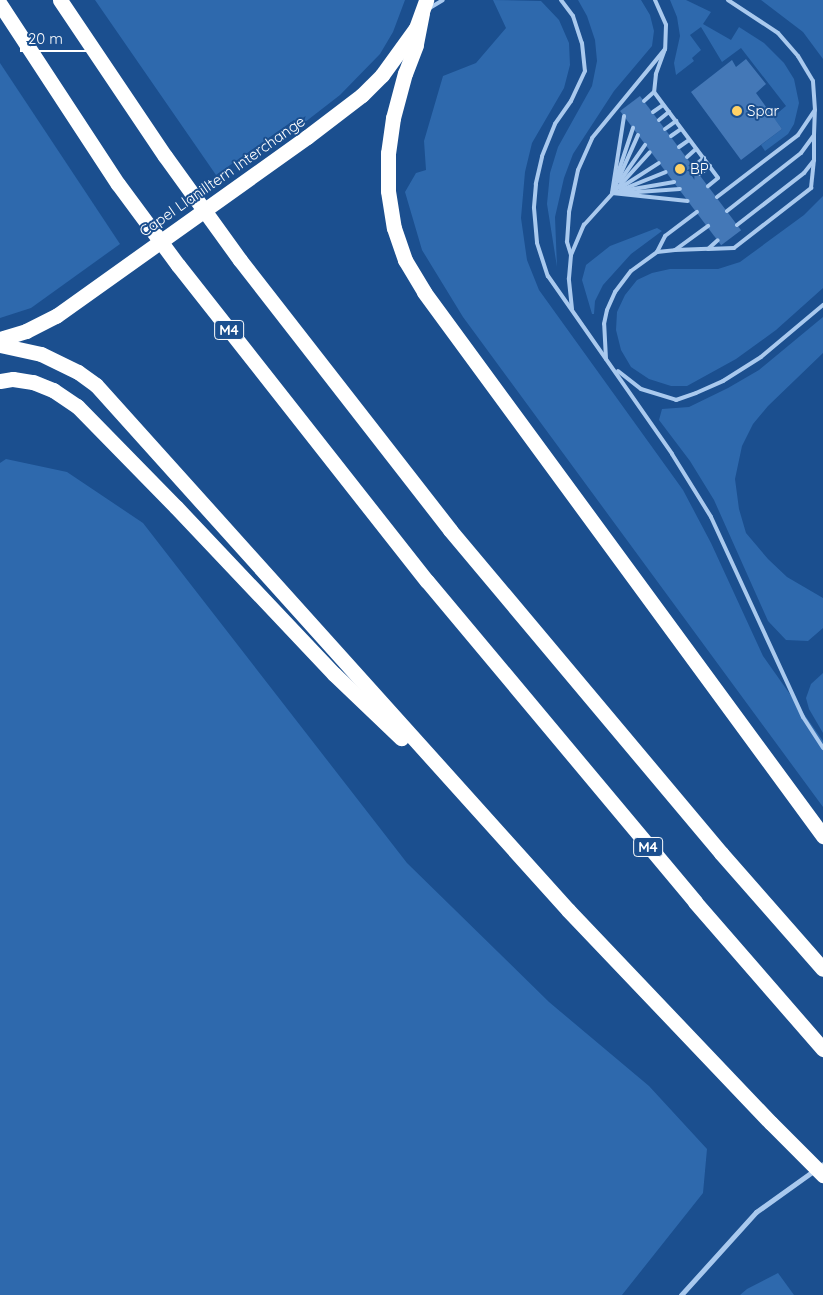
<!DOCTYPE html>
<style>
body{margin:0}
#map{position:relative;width:823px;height:1295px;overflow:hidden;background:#1b4f8f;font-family:Quicksand,sans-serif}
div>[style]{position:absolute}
.green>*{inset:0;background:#2e69ad}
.building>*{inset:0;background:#4478b7;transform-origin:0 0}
.lane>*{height:4px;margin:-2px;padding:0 2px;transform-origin:2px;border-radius:2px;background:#a9c9ee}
.street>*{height:5px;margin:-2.5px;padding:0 2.5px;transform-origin:2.5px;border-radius:2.5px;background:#a9c9ee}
.highway>*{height:15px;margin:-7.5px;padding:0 7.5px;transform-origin:7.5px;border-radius:7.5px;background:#fff}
.highway-bridge>*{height:15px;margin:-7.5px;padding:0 7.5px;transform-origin:7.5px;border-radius:7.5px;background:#fff}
.dots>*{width:14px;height:14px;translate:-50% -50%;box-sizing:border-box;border:2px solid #1b4f8f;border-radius:50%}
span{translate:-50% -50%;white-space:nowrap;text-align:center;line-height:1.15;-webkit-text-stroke:4px #1b4f8f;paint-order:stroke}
.shield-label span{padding:1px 4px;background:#1b4f8f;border:1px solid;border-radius:4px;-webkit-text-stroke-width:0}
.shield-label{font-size:14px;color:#fff;font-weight:700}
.poi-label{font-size:15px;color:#fff}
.left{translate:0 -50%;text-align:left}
.street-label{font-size:15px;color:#fff}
.scale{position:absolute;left:20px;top:30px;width:69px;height:22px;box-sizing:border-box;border:2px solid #fff;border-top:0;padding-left:6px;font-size:15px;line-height:18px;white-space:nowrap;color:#fff;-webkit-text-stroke:4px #1b4f8f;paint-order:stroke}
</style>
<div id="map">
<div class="green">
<i style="clip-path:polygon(95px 0,405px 0,393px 32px,380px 54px,340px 95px,300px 126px,294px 120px,216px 175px)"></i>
<i style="clip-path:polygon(493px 0,541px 1px,559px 20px,569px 43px,570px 65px,564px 88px,532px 143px,525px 172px,521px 218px,527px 260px,539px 290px,683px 490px,711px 543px,763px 656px,823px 741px,823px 807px,463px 317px,422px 250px,405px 192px,416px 173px,426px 170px,424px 141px,443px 76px,476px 63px,506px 28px)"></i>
<i style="clip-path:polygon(578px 0,641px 0,650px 15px,654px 31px,652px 46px,614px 91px,573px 154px,564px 178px,555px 217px,557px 267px,547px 204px,550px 173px,558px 147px,592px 86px,597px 61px,595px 40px,587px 16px)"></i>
<i style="clip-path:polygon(670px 0,686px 0,711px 12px,703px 24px,731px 40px,739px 27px,764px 43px,784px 63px,794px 79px,799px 103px,794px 124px,788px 134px,765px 151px,761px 145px,782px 129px,773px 117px,786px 106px,741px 48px,722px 62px,701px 27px,690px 35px,701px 50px,692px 58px,694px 61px,676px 75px,674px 63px,680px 36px,677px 17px)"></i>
<i style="clip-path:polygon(761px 0,823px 0,823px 59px,803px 32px)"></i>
<i style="clip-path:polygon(0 63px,120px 244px,31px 308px,0 318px)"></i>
<i style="clip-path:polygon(823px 196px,823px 288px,776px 330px,736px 359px,687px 386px,671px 386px,649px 379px,631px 367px,621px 350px,616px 330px,617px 312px,625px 295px,637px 280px,652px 273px,670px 269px,718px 269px,740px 262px,804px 215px)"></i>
<i style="clip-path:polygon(657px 228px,662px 231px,631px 254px,603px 285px,595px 301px,594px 314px,592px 314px,582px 280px,586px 265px,610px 246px)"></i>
<i style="clip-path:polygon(823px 317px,823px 353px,768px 406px,753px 424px,742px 446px,735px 479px,739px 509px,746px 533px,768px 559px,787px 577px,823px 598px,823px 628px,808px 641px,786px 640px,768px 621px,714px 500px,690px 461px,659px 420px,662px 409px,689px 407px,728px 388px,759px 370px)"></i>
<i style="clip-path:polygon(6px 459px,67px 472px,143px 523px,407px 863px,549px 1002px,649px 1086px,707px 1149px,703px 1193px,622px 1295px,0 1295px,0 463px)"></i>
<i style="clip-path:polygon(823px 673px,823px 733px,809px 709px,806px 698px,811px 684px)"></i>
<i style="clip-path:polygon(778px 1273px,794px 1295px,740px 1295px,747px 1289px)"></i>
</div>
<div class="building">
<i style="clip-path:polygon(746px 59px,766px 84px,756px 93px,782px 129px,741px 160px,691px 92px,732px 60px,736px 67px)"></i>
<i style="left:640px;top:96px;width:168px;height:25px;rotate:53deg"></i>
</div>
<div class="lane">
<i style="left:561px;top:0;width:20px;rotate:53deg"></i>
<i style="left:573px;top:16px;width:28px;rotate:72deg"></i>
<i style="left:582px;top:43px;width:28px;rotate:84deg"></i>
<i style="left:585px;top:71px;width:33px;rotate:115deg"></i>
<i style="left:571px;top:101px;width:28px;rotate:125deg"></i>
<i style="left:555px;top:124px;width:35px;rotate:112deg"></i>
<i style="left:542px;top:157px;width:28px;rotate:103deg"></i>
<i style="left:536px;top:184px;width:24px;rotate:95deg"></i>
<i style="left:534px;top:208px;width:35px;rotate:85deg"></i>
<i style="left:537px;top:243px;width:35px;rotate:72deg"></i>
<i style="left:548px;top:276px;width:217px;rotate:55.1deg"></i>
<i style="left:672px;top:454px;width:74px;rotate:58.2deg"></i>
<i style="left:711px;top:517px;width:220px;rotate:65.3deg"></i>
<i style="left:803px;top:717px;width:37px;rotate:57deg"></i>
<i style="left:655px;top:0;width:27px;rotate:66deg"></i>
<i style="left:666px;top:25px;width:24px;rotate:92deg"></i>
<i style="left:665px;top:49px;width:27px;rotate:110deg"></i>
<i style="left:656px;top:74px;width:18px;rotate:96deg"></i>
<i style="left:654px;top:92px;width:107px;rotate:53.3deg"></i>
<i style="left:718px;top:178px;width:13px;rotate:141deg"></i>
<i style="left:428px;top:9px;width:17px;rotate:-31deg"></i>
<i style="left:644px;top:101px;width:13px;rotate:-42deg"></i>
<i style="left:653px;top:112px;width:12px;rotate:-35deg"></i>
<i style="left:659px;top:120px;width:13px;rotate:-39deg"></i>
<i style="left:665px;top:129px;width:14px;rotate:-36deg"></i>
<i style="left:671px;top:136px;width:12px;rotate:-35deg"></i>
<i style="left:679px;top:147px;width:12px;rotate:-35deg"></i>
<i style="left:687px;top:157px;width:12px;rotate:-42deg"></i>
<i style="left:694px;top:166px;width:13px;rotate:-39deg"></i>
<i style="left:700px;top:174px;width:13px;rotate:-39deg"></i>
<i style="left:616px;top:179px;width:54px;rotate:-71.6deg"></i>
<i style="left:620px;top:181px;width:44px;rotate:-55.2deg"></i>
<i style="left:620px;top:188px;width:46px;rotate:-32.7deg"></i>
<i style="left:614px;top:189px;width:59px;rotate:-66deg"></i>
<i style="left:621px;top:190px;width:48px;rotate:-21.8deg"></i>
<i style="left:616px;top:192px;width:59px;rotate:-9.8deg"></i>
<i style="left:612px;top:193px;width:78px;rotate:-81.1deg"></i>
<i style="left:612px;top:193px;width:76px;rotate:6deg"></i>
<i style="left:624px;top:193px;width:56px;rotate:-4.1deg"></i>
<i style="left:717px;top:197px;width:102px;rotate:-37.4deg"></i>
<i style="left:798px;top:135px;width:30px;rotate:-56deg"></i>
<i style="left:815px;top:110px;width:29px;rotate:-94deg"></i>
<i style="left:813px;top:81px;width:29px;rotate:-121deg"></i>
<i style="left:798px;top:56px;width:30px;rotate:-131deg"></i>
<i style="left:778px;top:33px;width:60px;rotate:-146.6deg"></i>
<i style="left:727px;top:211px;width:94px;rotate:-38.1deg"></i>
<i style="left:801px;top:153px;width:22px;rotate:-54deg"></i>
<i style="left:814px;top:135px;width:24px;rotate:-88deg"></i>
<i style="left:737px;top:225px;width:85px;rotate:-37.8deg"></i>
<i style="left:804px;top:173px;width:16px;rotate:-52deg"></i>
<i style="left:814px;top:160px;width:24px;rotate:-90deg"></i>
<i style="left:708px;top:249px;width:26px;rotate:-2deg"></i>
<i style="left:734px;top:248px;width:98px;rotate:-37.9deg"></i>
<i style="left:811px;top:188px;width:28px;rotate:-84deg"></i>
<i style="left:675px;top:250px;width:33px;rotate:-2deg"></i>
<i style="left:708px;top:249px;width:13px;rotate:-42deg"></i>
<i style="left:657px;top:252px;width:18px;rotate:-6deg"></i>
<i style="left:675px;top:250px;width:41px;rotate:-36deg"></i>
<i style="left:571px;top:255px;width:14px;rotate:-107deg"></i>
<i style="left:567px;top:242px;width:30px;rotate:-86deg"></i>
<i style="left:569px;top:212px;width:43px;rotate:-77.9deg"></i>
<i style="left:578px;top:170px;width:35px;rotate:-66deg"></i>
<i style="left:592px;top:138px;width:115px;rotate:-50.6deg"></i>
<i style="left:572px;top:309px;width:31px;rotate:-96deg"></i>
<i style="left:569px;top:278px;width:23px;rotate:-85deg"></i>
<i style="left:571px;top:255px;width:33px;rotate:-67deg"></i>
<i style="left:584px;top:225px;width:98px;rotate:-47.9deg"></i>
<i style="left:606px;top:359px;width:35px;rotate:-93deg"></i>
<i style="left:604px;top:324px;width:14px;rotate:-78deg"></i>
<i style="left:607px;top:310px;width:20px;rotate:-66deg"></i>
<i style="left:615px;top:292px;width:26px;rotate:-53deg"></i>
<i style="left:631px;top:271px;width:32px;rotate:-36deg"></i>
<i style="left:657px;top:252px;width:18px;rotate:-63deg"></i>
<i style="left:665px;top:236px;width:40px;rotate:-37deg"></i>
<i style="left:618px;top:371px;width:29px;rotate:38deg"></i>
<i style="left:641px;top:389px;width:37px;rotate:17deg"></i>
<i style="left:676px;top:400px;width:21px;rotate:-19deg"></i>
<i style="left:696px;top:393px;width:30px;rotate:-24deg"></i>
<i style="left:723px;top:381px;width:45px;rotate:-32.3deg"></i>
<i style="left:761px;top:357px;width:81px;rotate:-40deg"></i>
</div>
<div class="street">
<i style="left:681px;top:1295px;width:112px;rotate:-47.9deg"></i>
<i style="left:756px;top:1212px;width:82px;rotate:-35.6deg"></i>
</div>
<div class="highway">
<i style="left:60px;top:0;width:188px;rotate:56.1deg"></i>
<i style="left:165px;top:156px;width:128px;rotate:54.2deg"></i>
<i style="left:240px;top:260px;width:342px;rotate:52.1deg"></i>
<i style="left:450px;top:530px;width:422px;rotate:50deg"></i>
<i style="left:721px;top:853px;width:154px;rotate:48.7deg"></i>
<i style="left:0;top:4px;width:215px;rotate:56.8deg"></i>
<i style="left:118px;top:184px;width:101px;rotate:53.5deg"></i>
<i style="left:178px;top:265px;width:402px;rotate:51.8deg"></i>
<i style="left:427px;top:581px;width:418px;rotate:50.1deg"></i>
<i style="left:695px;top:902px;width:195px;rotate:49deg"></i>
<i style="left:422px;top:13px;width:33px;rotate:101deg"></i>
<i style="left:416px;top:45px;width:30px;rotate:111deg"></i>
<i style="left:405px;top:73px;width:47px;rotate:104.9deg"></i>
<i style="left:393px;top:118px;width:35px;rotate:98deg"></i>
<i style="left:388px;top:153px;width:38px;rotate:90deg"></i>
<i style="left:388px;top:191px;width:37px;rotate:81deg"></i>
<i style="left:394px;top:228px;width:34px;rotate:71deg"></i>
<i style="left:405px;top:260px;width:37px;rotate:59deg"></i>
<i style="left:424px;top:292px;width:675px;rotate:53.74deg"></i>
<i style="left:307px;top:137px;width:69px;rotate:-37.4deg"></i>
<i style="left:362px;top:95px;width:28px;rotate:-45deg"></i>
<i style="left:382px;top:75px;width:58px;rotate:-54.1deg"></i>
<i style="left:416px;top:28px;width:30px;rotate:-70deg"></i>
<i style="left:0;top:339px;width:27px;rotate:-17deg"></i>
<i style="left:26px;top:331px;width:34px;rotate:-27deg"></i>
<i style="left:0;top:345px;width:42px;rotate:12.4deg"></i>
<i style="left:41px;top:354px;width:41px;rotate:25.9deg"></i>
<i style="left:78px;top:372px;width:22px;rotate:36deg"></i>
<i style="left:96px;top:385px;width:706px;rotate:48.04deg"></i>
<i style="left:568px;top:910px;width:294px;rotate:46.4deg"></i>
<i style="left:0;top:381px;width:13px;rotate:-9deg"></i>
<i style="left:13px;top:379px;width:20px;rotate:9deg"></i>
<i style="left:33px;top:382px;width:22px;rotate:22deg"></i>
<i style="left:53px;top:390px;width:29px;rotate:34deg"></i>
<i style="left:77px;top:406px;width:141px;rotate:45.6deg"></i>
<i style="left:176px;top:507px;width:230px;rotate:46.6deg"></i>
<i style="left:334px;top:674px;width:93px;rotate:43.7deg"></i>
</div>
<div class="highway-bridge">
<i style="left:56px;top:316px;width:308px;rotate:-35.5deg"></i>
<i style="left:771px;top:1123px;width:74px;rotate:45deg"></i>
</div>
<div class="dots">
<i style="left:737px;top:111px;background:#ffd166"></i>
<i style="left:680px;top:169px;background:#ffd166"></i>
</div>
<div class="shield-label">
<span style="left:229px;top:330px">M4</span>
<span style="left:648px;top:847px">M4</span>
</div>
<div class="poi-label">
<span class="left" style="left:747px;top:111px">Spar</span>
<span class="left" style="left:690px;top:169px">BP</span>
</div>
<div class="street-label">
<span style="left:222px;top:176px;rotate:-35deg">Capel Llanilltern Interchange</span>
</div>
<div class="scale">20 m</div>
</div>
